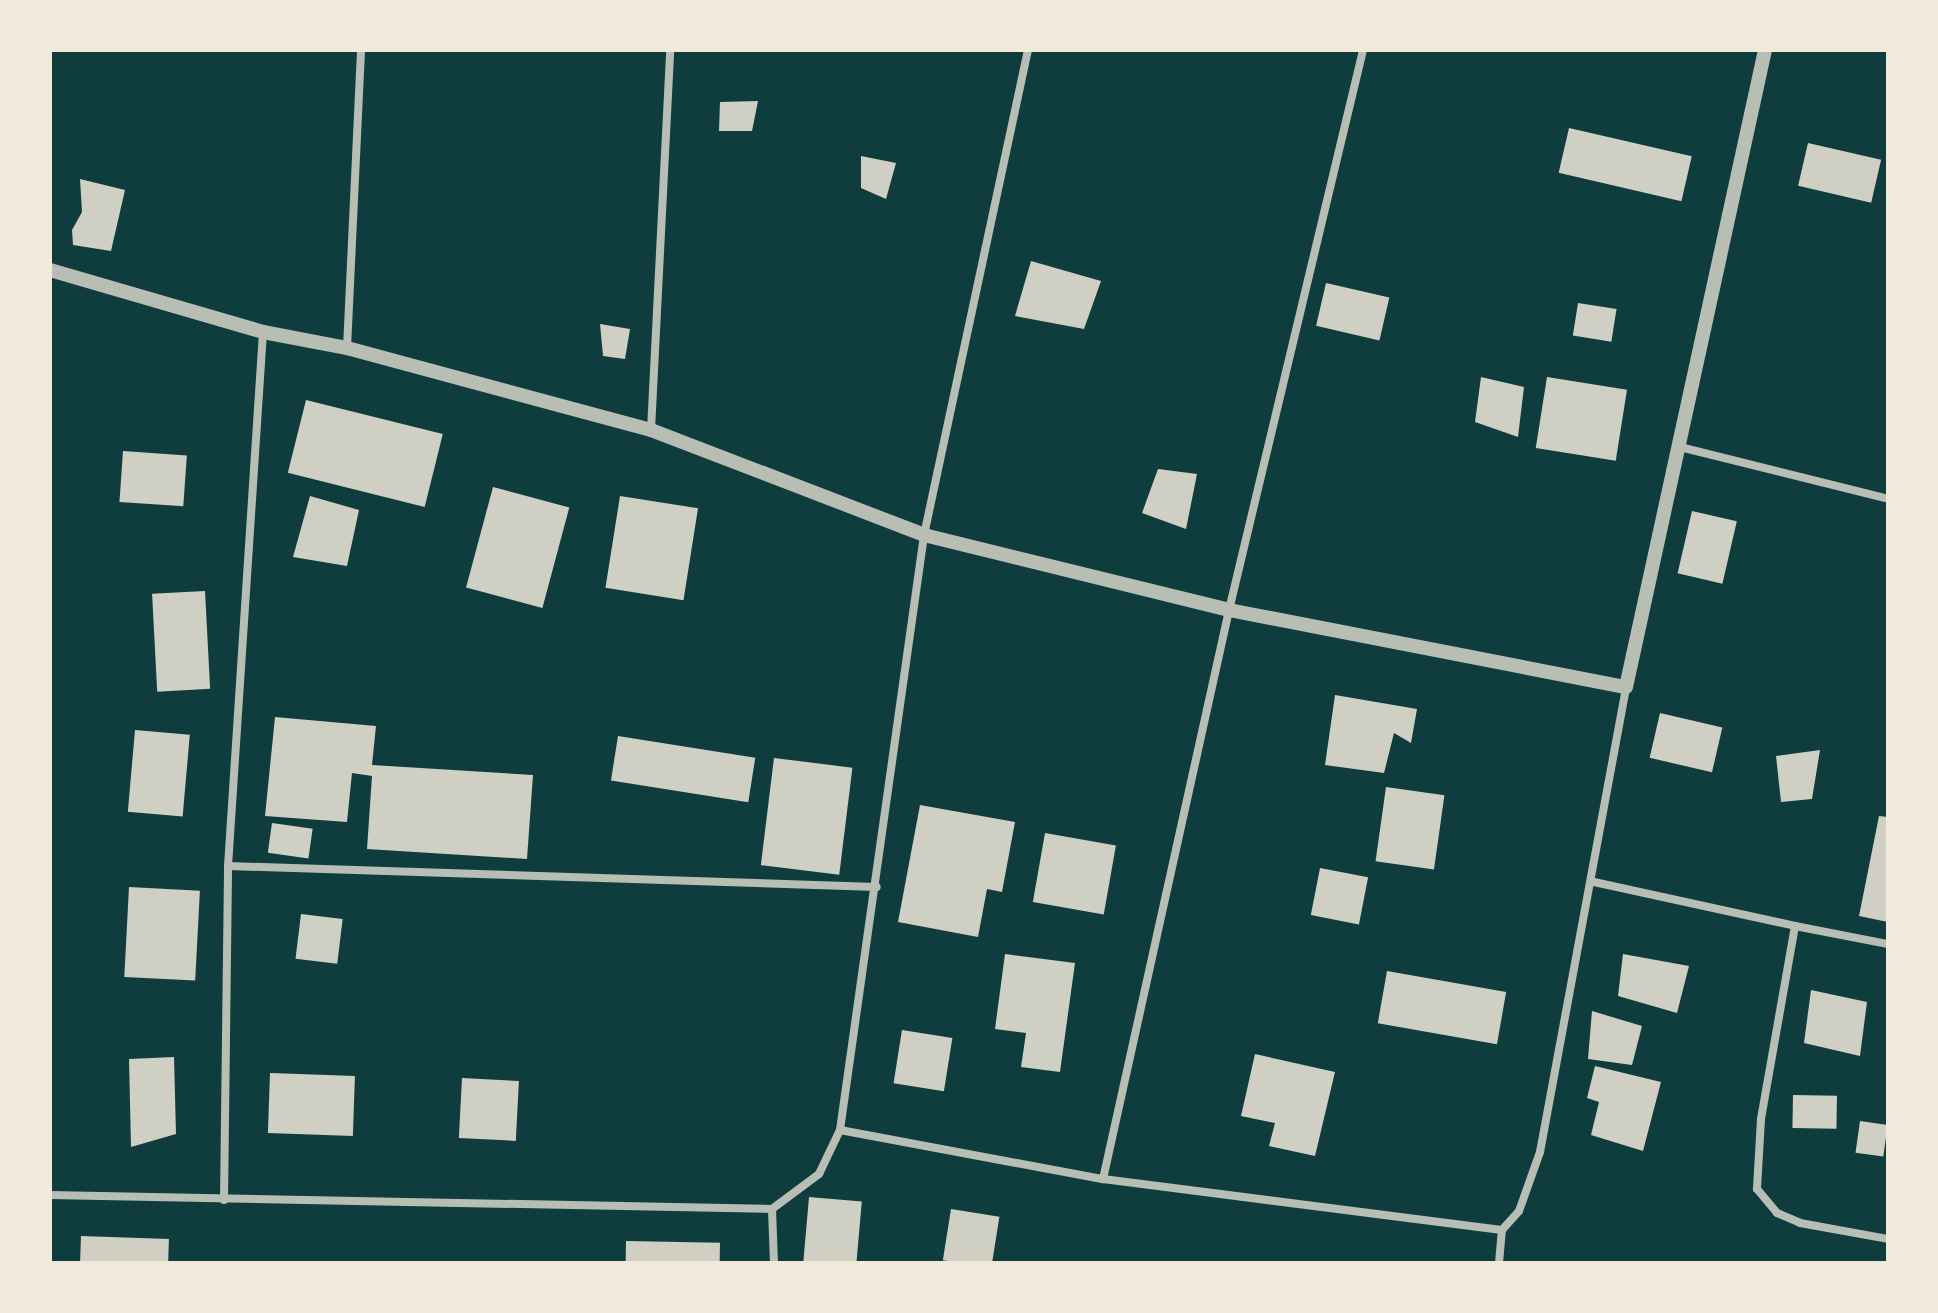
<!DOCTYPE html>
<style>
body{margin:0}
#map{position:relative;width:1938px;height:1313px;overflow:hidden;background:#0f3d3e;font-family:Spectral,serif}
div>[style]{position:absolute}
.building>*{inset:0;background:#cfcfc3;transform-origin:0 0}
.minor>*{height:8px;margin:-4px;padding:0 4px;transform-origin:4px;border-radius:4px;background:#b8beb3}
.tertiary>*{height:14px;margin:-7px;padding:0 7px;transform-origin:7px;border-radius:7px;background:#b8beb3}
span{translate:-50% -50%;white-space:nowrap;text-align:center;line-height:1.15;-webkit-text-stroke:8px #f1e9da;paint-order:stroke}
.frame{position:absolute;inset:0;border:52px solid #f1e9da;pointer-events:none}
</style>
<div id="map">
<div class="building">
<i style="clip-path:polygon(758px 101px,752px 131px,719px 131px,720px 102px)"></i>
<i style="left:1569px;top:128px;width:126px;height:46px;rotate:13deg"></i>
<i style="left:1808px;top:143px;width:75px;height:44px;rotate:13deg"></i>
<i style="clip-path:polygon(861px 156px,896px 163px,886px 199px,861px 188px)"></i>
<i style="clip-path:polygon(80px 179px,125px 190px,111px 251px,73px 245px,72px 230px,82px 212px)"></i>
<i style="clip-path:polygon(1031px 261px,1101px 281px,1084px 329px,1015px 316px)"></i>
<i style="left:1326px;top:283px;width:65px;height:44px;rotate:13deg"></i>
<i style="left:1578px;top:303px;width:39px;height:33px;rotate:9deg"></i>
<i style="clip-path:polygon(600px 324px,630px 329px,625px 359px,603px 356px)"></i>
<i style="clip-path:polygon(1481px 377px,1524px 387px,1518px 437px,1475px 422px)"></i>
<i style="left:1547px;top:377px;width:81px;height:72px;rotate:9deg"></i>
<i style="left:306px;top:400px;width:141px;height:75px;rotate:14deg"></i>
<i style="left:123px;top:451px;width:64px;height:51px;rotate:4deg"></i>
<i style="clip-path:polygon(1158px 469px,1197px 474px,1186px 529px,1142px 513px)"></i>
<i style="left:493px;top:487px;width:79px;height:104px;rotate:15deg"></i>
<i style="clip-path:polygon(310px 496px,359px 510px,347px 566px,293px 557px)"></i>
<i style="left:620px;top:496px;width:79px;height:93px;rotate:9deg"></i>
<i style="left:1692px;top:511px;width:46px;height:64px;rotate:13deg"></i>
<i style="left:205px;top:591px;width:98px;height:53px;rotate:87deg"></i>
<i style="clip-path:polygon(1335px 695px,1417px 709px,1411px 743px,1394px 733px,1384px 773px,1325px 765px)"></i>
<i style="left:1660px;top:713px;width:64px;height:46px;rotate:13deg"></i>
<i style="clip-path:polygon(275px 717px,376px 726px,372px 765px,533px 775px,527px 859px,367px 849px,372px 776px,352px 773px,347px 822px,265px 816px)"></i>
<i style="left:135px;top:730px;width:55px;height:82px;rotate:5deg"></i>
<i style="left:618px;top:736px;width:139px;height:45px;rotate:9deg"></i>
<i style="clip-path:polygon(1820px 750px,1812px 799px,1781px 802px,1776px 756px)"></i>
<i style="left:774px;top:758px;width:79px;height:108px;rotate:7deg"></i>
<i style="left:1386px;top:787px;width:59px;height:75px;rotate:8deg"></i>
<i style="clip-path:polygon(920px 805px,1015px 822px,1002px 892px,987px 889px,978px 937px,898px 922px)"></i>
<i style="clip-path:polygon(1879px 816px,1888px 817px,1888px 922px,1859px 916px)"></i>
<i style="left:272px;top:823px;width:41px;height:30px;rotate:8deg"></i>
<i style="left:1045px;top:833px;width:72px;height:70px;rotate:10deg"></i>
<i style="left:1320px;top:868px;width:49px;height:48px;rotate:11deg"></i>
<i style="left:129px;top:887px;width:71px;height:90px;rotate:3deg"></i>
<i style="left:301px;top:914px;width:42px;height:45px;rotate:7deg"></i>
<i style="clip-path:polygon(1005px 954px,1075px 963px,1060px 1072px,1021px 1067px,1026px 1033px,995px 1029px)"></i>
<i style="clip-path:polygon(1623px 954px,1689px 966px,1677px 1013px,1618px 996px)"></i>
<i style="left:1387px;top:971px;width:121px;height:53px;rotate:10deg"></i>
<i style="clip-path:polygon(1811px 990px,1867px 1002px,1860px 1056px,1804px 1043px)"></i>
<i style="clip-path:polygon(1592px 1011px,1642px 1026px,1632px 1065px,1588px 1059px)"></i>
<i style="left:902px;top:1030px;width:51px;height:54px;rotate:9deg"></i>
<i style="clip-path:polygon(1255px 1054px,1335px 1072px,1315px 1156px,1269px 1146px,1275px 1123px,1241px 1116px)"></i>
<i style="clip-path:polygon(174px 1057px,176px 1134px,131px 1147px,129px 1059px)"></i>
<i style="clip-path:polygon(1595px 1066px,1661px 1082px,1643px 1151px,1591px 1135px,1599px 1102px,1587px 1098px)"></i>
<i style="left:270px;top:1073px;width:85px;height:60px;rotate:2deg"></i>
<i style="left:462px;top:1078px;width:57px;height:60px;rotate:3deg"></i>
<i style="left:1793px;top:1095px;width:44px;height:33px;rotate:1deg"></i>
<i style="left:1860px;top:1121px;width:28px;height:32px;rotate:8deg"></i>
<i style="left:809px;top:1197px;width:53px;height:66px;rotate:5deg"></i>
<i style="left:951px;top:1209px;width:49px;height:52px;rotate:9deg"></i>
<i style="left:81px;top:1236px;width:88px;height:27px;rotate:2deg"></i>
<i style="left:626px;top:1241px;width:94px;height:22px;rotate:1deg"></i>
</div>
<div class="minor">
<i style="left:347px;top:348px;width:298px;rotate:-87.3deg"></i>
<i style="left:651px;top:430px;width:380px;rotate:-87.1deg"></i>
<i style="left:1676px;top:446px;width:219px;rotate:14deg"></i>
<i style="left:228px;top:866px;width:649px;rotate:1.85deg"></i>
<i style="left:1594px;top:882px;width:206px;rotate:12.3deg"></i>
<i style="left:1795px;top:926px;width:196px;rotate:100deg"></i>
<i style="left:1761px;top:1119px;width:70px;rotate:93.3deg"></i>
<i style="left:1757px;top:1189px;width:31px;rotate:50deg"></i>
<i style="left:1777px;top:1213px;width:25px;rotate:23deg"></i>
<i style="left:1800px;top:1223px;width:89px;rotate:10.3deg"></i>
<i style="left:1795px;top:926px;width:95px;rotate:11deg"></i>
<i style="left:840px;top:1130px;width:601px;rotate:-81.96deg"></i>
<i style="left:924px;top:535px;width:496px;rotate:-77.9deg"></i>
<i style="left:1103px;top:1179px;width:583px;rotate:-77.51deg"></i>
<i style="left:1229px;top:610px;width:576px;rotate:-76.54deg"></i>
<i style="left:50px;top:1195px;width:722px;rotate:1.11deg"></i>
<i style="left:772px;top:1209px;width:59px;rotate:-36.7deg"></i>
<i style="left:819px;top:1174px;width:49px;rotate:-64.5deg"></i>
<i style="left:840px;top:1130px;width:268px;rotate:10.6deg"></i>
<i style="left:1103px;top:1179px;width:402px;rotate:7.3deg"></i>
<i style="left:1502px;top:1230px;width:25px;rotate:-48deg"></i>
<i style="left:1519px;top:1211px;width:63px;rotate:-70.4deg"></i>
<i style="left:1540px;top:1152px;width:473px;rotate:-79.5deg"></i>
<i style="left:224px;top:1200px;width:334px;rotate:-89.3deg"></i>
<i style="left:228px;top:866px;width:535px;rotate:-86.25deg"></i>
<i style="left:772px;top:1209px;width:54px;rotate:87.9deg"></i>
<i style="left:1499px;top:1263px;width:33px;rotate:-85deg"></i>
</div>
<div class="tertiary">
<i style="left:50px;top:270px;width:222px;rotate:16.2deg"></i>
<i style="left:263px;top:332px;width:86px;rotate:10.8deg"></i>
<i style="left:347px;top:348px;width:315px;rotate:15.1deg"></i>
<i style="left:651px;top:430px;width:292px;rotate:21deg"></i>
<i style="left:924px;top:535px;width:314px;rotate:13.8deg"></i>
<i style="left:1229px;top:610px;width:404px;rotate:11deg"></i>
<i style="left:1626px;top:687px;width:652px;rotate:-77.69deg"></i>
</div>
<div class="frame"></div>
</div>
